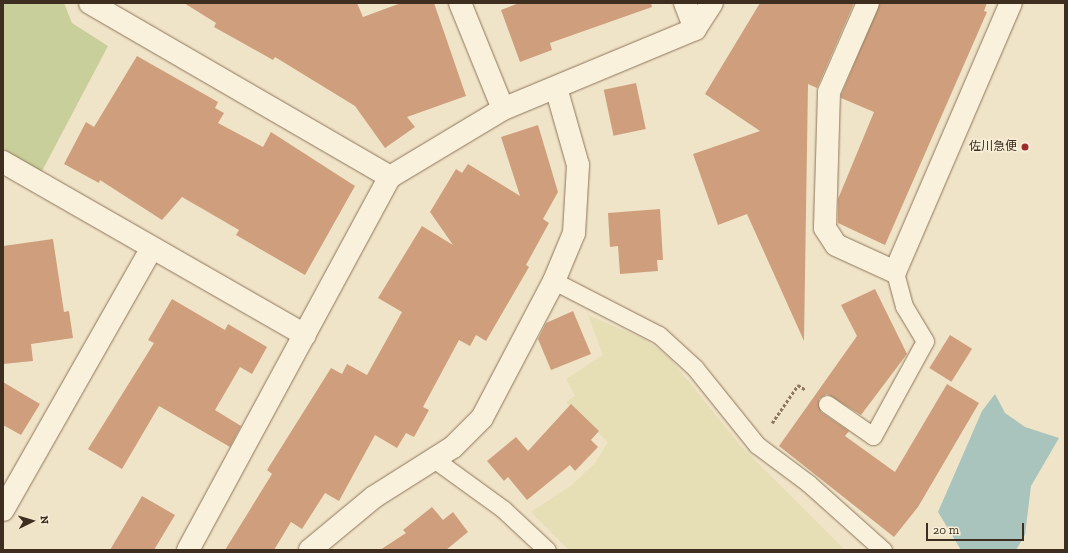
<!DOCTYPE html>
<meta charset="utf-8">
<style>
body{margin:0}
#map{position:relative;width:1068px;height:553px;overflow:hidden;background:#f0e4c8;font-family:"Zilla Slab","Noto Sans JP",serif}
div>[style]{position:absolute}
.farmland>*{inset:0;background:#e6deb5}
.green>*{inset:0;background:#c9cf9b}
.water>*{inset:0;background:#a9c4bc}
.building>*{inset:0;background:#cf9f7d;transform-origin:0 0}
.path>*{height:2.5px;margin-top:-1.25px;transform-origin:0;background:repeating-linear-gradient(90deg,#8d765c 0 3px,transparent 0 5px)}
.roads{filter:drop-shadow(0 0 1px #8d765c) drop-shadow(0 0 1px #8d765c)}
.service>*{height:17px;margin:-8.5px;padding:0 8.5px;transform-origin:8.5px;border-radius:8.5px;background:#faf1dc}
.minor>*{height:22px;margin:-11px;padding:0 11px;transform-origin:11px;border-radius:11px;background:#faf1dc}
.dots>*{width:11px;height:11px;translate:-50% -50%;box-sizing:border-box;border:2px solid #f7eed8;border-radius:50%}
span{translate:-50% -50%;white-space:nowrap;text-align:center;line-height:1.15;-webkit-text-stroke:3px #f7eed8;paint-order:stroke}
.poi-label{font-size:12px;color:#3d2e20}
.right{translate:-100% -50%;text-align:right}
.frame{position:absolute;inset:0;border:4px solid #3d2e20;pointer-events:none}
.north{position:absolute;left:12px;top:501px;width:40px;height:40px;-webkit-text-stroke:3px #f7eed8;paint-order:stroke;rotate:85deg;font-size:11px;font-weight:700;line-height:16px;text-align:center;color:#3d2e20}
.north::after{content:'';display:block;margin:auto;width:14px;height:18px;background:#3d2e20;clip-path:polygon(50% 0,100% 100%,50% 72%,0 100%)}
.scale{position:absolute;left:926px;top:523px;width:98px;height:18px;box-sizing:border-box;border:2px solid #3d2e20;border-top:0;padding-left:5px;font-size:12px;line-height:14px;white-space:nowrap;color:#3d2e20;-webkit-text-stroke:3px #f7eed8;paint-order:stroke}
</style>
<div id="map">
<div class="farmland">
<i style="clip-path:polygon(588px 315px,644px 339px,668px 356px,741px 446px,845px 550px,569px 550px,531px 512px,572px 485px,595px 463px,608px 442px,566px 402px,575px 396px,566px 379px,603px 355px)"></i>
</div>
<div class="green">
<i style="clip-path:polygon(3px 3px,64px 3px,72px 23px,108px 46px,41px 173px,3px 149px)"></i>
</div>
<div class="water">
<i style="clip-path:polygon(995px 394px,1005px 413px,1025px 427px,1059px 438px,1031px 486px,1025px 535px,1016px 550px,961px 550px,938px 512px,982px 411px)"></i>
</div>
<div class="building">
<i style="clip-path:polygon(184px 3px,357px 3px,363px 17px,401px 3px,434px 3px,466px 96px,407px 117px,415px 127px,385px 148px,355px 106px,275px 57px,273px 60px,214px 27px,216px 23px)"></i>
<i style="clip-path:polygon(519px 3px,651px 3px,652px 7px,550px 43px,552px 50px,520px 62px,501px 10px)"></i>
<i style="clip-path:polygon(760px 3px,854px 3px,817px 88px,808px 84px,804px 341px,747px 214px,718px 225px,693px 154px,760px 131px,705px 94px)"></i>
<i style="clip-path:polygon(880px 3px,987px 3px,984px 11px,987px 12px,885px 245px,838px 223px,838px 199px,874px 112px,841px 98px,841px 95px)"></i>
<i style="clip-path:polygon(137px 56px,218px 102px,215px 108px,224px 113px,218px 123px,263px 147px,271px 132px,355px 186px,305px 275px,236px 235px,239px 230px,182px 197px,162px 220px,100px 180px,99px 183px,64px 164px,86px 122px,94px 127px)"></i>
<i style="left:636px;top:83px;width:47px;height:33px;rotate:78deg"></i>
<i style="clip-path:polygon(538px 125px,558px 192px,543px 219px,549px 223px,526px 265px,529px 267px,486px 341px,476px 335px,470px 346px,459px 340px,423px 407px,429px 410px,414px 437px,406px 433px,397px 448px,375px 435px,339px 501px,325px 493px,302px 529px,291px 522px,274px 550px,225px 550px,272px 474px,267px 470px,331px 368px,342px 374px,347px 364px,367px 375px,402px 312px,378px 298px,422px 226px,453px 245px,430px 212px,456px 169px,462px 173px,468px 164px,520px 196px,501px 137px)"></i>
<i style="clip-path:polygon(660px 209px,663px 260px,657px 260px,658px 271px,620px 274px,618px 246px,610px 247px,608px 213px)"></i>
<i style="clip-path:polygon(53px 239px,64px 312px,69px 311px,73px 338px,31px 344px,33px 361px,3px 364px,3px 246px)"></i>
<i style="clip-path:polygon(875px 289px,907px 354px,861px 415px,827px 394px,819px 399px,821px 412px,849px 431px,845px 436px,895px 472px,947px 384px,979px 403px,918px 507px,894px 537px,779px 446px,857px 336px,841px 305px)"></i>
<i style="clip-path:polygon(172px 299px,225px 330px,228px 324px,267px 347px,252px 374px,240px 367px,215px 410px,241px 426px,230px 447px,159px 406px,122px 469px,88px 449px,154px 343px,148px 340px)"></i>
<i style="clip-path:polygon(573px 311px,591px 354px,551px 370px,538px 339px,546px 323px)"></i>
<i style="left:950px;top:335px;width:26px;height:39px;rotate:32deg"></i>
<i style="clip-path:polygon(3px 382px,40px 404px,21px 435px,3px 425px)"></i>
<i style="clip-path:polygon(571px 404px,599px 431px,591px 440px,598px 447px,575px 471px,570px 465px,527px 500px,508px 477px,504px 481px,487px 461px,516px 437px,528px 451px)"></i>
<i style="clip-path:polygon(142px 496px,175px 515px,154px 550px,110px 550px)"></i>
<i style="clip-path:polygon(432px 507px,443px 520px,453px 512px,468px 532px,446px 550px,380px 550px,406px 533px,403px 530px)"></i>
</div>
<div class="path">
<i style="left:772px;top:423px;width:46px;rotate:-55.6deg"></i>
<i style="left:798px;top:385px;width:9px;rotate:32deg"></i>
</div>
<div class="roads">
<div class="service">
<i style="left:554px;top:281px;width:118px;rotate:27.2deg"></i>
<i style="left:659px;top:335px;width:49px;rotate:42.5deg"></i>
<i style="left:695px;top:368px;width:99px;rotate:51.2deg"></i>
<i style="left:757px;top:445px;width:64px;rotate:36.7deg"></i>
<i style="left:808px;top:483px;width:101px;rotate:41.8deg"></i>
<i style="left:827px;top:404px;width:56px;rotate:34.8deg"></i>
<i style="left:873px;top:436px;width:108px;rotate:-61.3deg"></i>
<i style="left:925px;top:341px;width:41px;rotate:-121deg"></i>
<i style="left:904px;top:306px;width:35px;rotate:-105deg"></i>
<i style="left:434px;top:459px;width:85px;rotate:35.9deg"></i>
<i style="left:503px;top:509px;width:60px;rotate:43deg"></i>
</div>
<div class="minor">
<i style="left:90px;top:3px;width:347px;rotate:30.1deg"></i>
<i style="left:460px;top:3px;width:114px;rotate:67.9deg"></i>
<i style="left:685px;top:3px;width:28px;rotate:69deg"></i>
<i style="left:868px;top:3px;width:97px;rotate:113.7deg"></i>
<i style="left:829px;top:92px;width:136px;rotate:91.7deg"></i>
<i style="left:825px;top:228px;width:20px;rotate:57deg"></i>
<i style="left:836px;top:245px;width:65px;rotate:24.6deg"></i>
<i style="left:895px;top:272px;width:293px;rotate:-66.7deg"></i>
<i style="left:3px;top:162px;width:348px;rotate:29.8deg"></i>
<i style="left:3px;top:510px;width:301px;rotate:-60.4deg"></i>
<i style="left:188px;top:550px;width:424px;rotate:-61.6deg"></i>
<i style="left:390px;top:177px;width:132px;rotate:-31deg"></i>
<i style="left:503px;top:109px;width:208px;rotate:-22.6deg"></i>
<i style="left:695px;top:29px;width:31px;rotate:-57deg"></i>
<i style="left:310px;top:550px;width:83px;rotate:-39.6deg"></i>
<i style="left:374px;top:497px;width:93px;rotate:-32.3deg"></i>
<i style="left:453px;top:447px;width:41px;rotate:-45deg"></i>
<i style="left:482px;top:418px;width:155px;rotate:-62.3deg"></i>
<i style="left:554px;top:281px;width:52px;rotate:-67.4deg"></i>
<i style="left:574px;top:233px;width:68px;rotate:-86.6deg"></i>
<i style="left:578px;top:165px;width:80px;rotate:-105.9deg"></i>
</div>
</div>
<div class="dots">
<i style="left:1025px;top:147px;background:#9e2a2b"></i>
</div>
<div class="poi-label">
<span class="right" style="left:1017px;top:147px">佐川急便</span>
</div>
<div class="frame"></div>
<div class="north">N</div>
<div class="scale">20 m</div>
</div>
